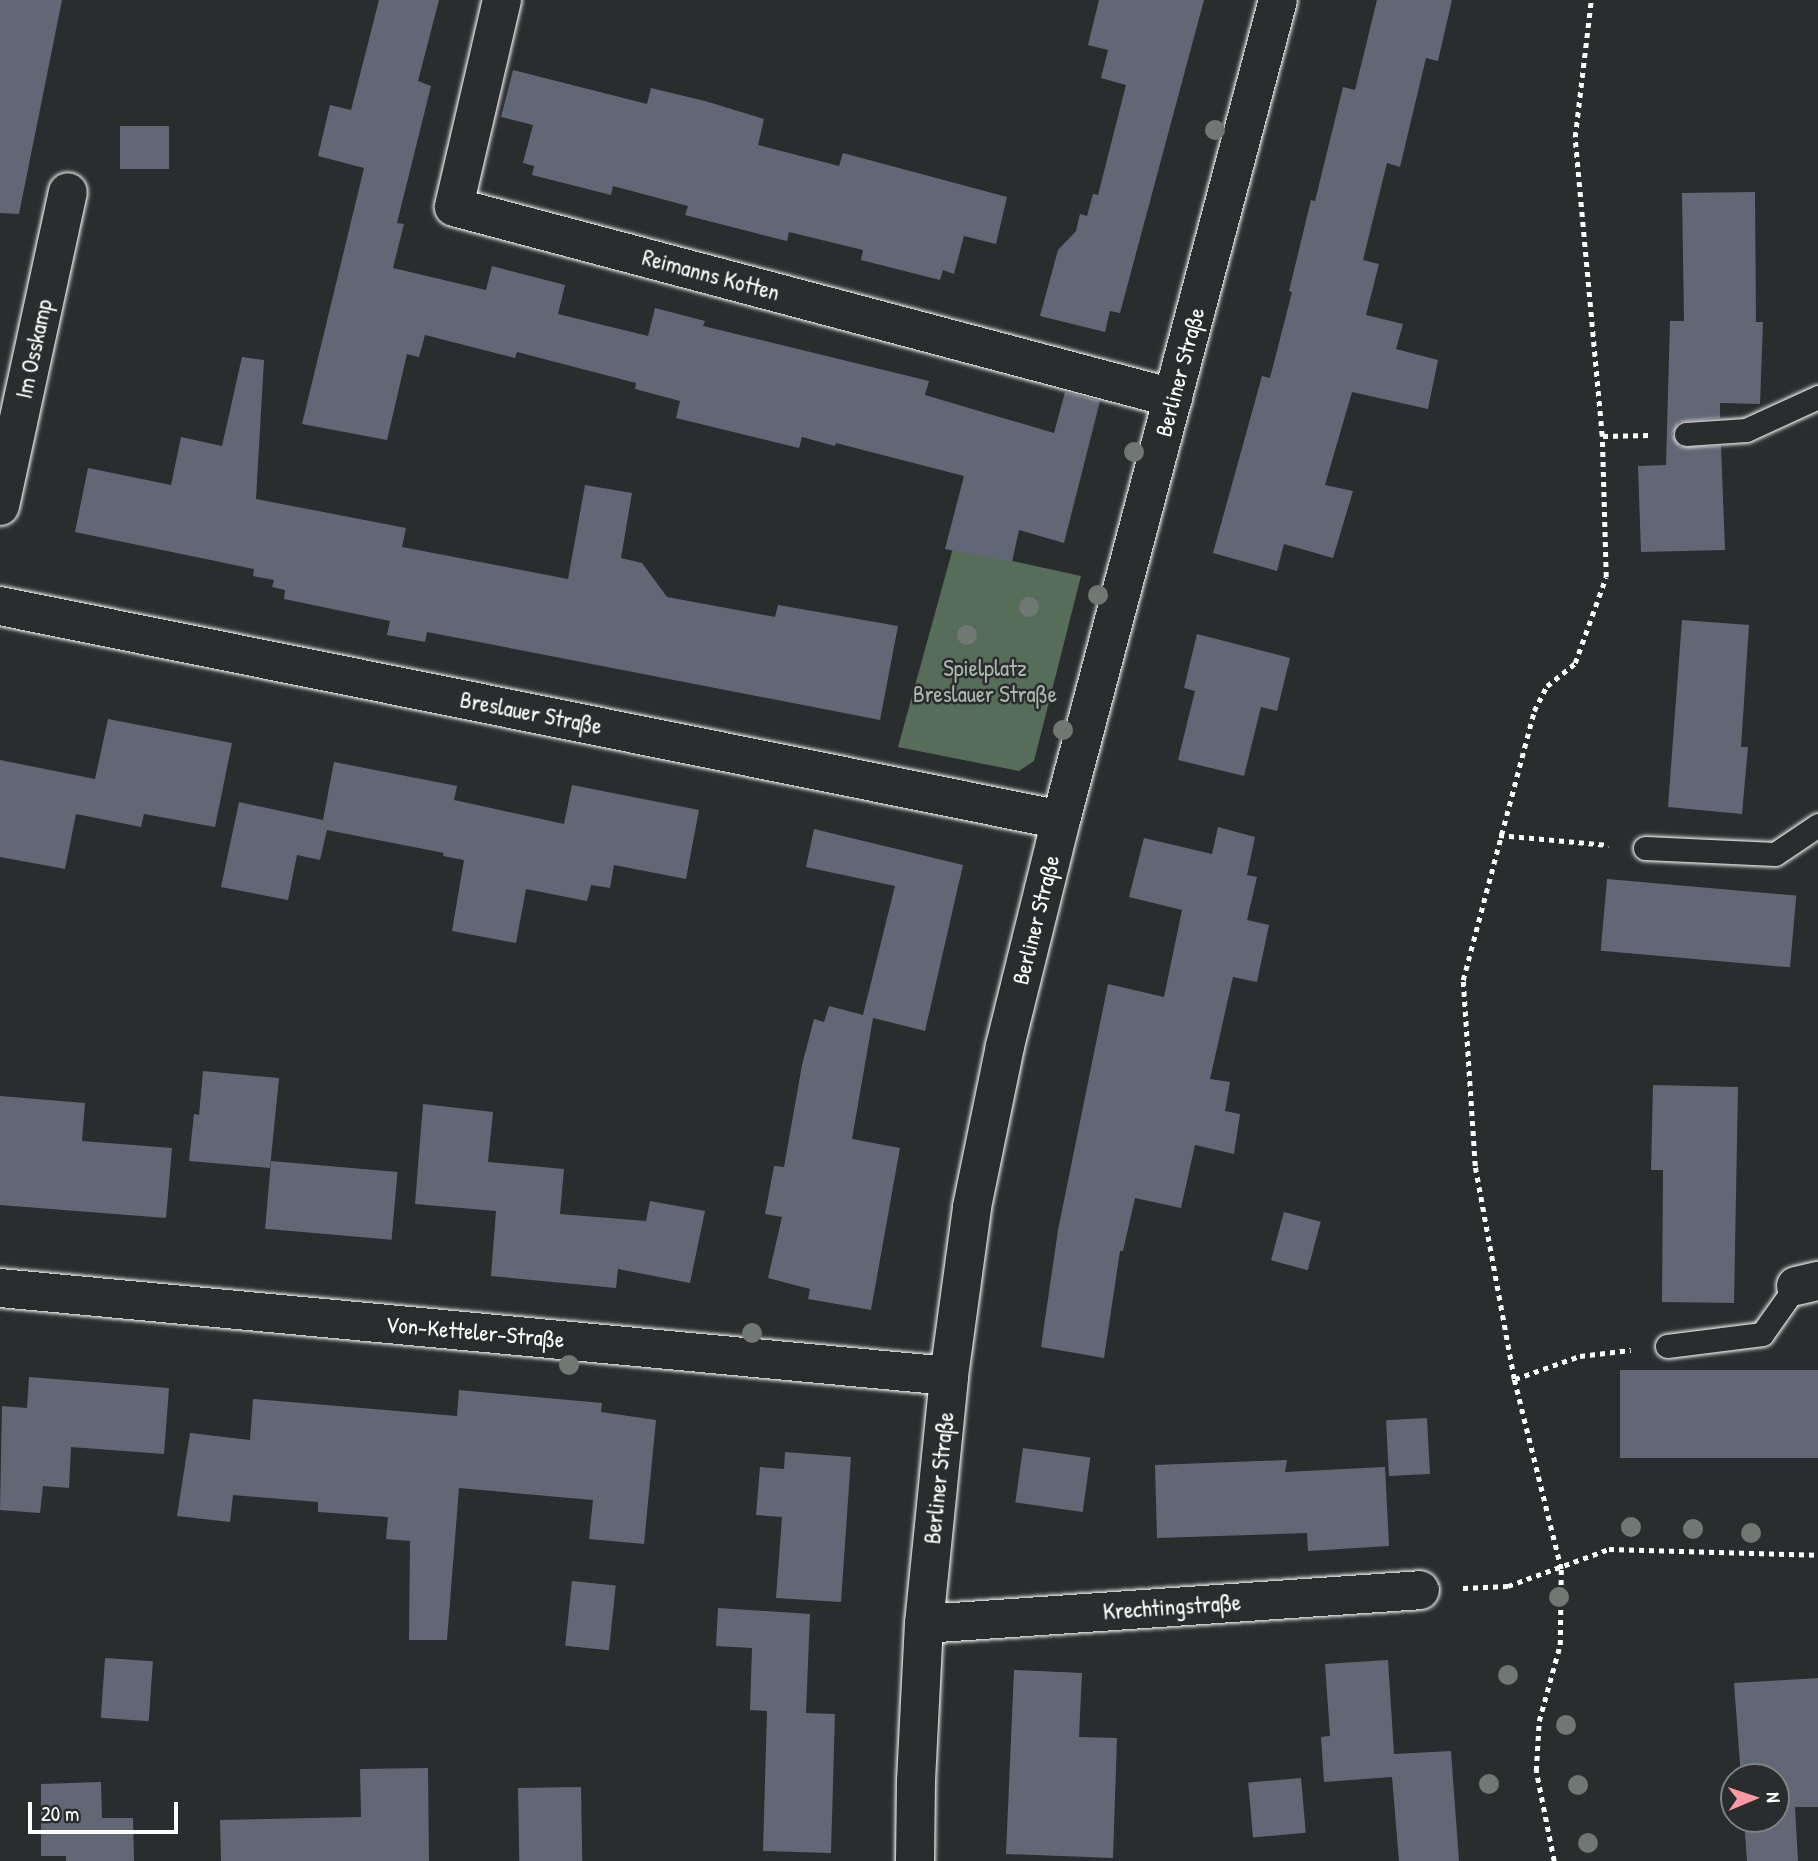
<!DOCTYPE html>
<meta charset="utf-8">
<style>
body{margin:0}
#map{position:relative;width:1818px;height:1861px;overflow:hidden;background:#2a2d2e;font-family:"Patrick Hand",sans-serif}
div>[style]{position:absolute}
.green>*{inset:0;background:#566d5a}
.building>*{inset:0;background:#626776;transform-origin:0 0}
.path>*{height:4.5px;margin-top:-2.25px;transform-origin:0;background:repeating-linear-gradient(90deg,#fff 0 5px,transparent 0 10px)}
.roads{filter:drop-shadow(0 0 2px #fff) drop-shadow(0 0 2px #fff)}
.lane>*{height:23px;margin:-11.5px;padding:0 11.5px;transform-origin:11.5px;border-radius:11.5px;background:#2a2d2e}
.street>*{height:38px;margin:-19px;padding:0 19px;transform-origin:19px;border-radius:19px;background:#2a2d2e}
.trees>*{width:20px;height:20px;margin:-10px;border-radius:50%;background:#707873}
span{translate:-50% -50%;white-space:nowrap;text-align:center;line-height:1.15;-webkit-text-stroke:5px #2a2d2e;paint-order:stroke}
.street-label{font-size:23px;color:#fff}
.park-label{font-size:23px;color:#aab6ac}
.north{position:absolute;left:1720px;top:1763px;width:70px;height:70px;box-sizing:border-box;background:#2a2d2e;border:2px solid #7f8182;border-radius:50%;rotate:88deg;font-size:19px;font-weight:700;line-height:28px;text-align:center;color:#fff}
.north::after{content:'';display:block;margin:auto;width:24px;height:32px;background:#ff9aa2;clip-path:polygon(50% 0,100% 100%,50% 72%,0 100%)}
.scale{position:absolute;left:28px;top:1802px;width:150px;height:32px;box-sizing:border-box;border:4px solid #fff;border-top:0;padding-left:9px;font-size:21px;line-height:24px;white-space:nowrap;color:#fff;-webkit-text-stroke:5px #2a2d2e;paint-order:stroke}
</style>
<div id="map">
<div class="green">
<i style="clip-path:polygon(953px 548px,1081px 576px,1034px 761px,1019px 771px,898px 747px)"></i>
</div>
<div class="building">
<i style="clip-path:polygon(0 0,62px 0,19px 214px,0 213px)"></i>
<i style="clip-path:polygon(379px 0,439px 0,418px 81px,431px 86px,397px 223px,404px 224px,393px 268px,486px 290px,492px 266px,565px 285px,558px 314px,648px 336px,655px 308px,705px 321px,703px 326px,929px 381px,925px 395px,1054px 433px,1065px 392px,1100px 401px,1064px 543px,1019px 530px,1012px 562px,945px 549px,964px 476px,836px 443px,835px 446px,802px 437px,799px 448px,676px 418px,680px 401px,635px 389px,636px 383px,517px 352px,515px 358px,425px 335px,419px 357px,407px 354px,387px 440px,302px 424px,364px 168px,318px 156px,330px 105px,351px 110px)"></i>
<i style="clip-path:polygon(1099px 0,1204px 0,1120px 313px,1110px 311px,1105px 332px,1040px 316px,1058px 250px,1076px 231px,1080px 214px,1087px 216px,1093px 194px,1098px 195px,1126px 85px,1101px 78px,1108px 50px,1088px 45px)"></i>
<i style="clip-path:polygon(1377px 0,1452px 0,1438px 61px,1426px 58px,1400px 167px,1387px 163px,1363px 260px,1379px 264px,1366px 315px,1403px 324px,1396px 349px,1438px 360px,1428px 409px,1352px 392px,1325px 485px,1353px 491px,1333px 558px,1284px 544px,1277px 571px,1213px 553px,1262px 376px,1270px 378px,1292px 292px,1289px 291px,1311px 200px,1315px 201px,1343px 87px,1355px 90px)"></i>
<i style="clip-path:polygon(513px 70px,647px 104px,651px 88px,705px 101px,764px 119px,758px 145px,839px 166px,843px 153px,1007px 197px,996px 244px,964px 236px,954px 274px,943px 270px,940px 280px,861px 260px,863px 250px,789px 232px,787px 241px,685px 215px,688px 206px,613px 186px,611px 195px,532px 175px,534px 166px,523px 163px,533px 125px,501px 117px)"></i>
<i style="left:120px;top:126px;width:49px;height:43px"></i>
<i style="clip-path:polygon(1755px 192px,1756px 322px,1763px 322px,1760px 404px,1720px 403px,1720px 418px,1679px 422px,1672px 434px,1680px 447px,1721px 446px,1725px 550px,1641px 552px,1638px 466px,1666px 465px,1670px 321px,1684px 321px,1682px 193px)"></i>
<i style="clip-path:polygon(242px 357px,264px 360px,256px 499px,406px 528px,402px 547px,568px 579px,585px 485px,632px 493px,621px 558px,642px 563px,667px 597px,775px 617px,778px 605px,898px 626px,880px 720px,427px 632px,425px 642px,387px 635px,390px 621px,284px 599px,285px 590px,272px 587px,274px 580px,253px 576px,254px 569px,75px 532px,88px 468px,171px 485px,181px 437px,222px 446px)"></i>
<i style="clip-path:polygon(1682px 620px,1749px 625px,1741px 747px,1748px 747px,1742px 814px,1668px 807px)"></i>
<i style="clip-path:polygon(1197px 634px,1290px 658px,1277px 711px,1261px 707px,1244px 776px,1178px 760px,1195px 691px,1184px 688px)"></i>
<i style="clip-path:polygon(108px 719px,232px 743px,215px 827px,144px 814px,141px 827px,76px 814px,65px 869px,0 857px,0 760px,95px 779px)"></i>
<i style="clip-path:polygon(334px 762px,457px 786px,454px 800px,564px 824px,572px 785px,699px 810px,686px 879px,614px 865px,610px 888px,591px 885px,587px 901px,526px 889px,516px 943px,452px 931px,464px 860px,443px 856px,444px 853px,327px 830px,320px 860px,297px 855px,288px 900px,221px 887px,239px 802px,323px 820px)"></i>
<i style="clip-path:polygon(1218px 827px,1255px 837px,1247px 875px,1257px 877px,1247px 920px,1269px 925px,1257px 982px,1233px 977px,1210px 1079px,1230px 1082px,1225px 1111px,1240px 1114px,1234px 1154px,1195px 1145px,1181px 1208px,1135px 1198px,1123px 1251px,1120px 1251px,1104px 1358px,1041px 1347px,1058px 1230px,1108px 984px,1164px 997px,1182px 910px,1129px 897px,1144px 838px,1212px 854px)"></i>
<i style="clip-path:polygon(814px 829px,963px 865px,925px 1031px,873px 1018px,852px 1139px,900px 1148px,871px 1310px,808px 1299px,810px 1289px,768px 1278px,782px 1217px,765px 1214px,774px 1166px,784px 1167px,802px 1065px,814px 1019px,824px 1022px,829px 1006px,863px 1015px,895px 886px,806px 867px)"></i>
<i style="left:1607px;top:879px;width:190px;height:72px;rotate:5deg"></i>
<i style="clip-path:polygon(203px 1071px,279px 1078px,270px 1168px,189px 1161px,194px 1114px,199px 1115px)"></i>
<i style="clip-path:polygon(1653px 1085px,1738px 1087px,1734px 1303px,1662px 1302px,1663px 1170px,1651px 1170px)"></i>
<i style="clip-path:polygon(0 1096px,85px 1103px,82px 1141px,172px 1148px,166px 1218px,0 1205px)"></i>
<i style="clip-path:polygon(423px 1104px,493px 1112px,488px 1162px,564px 1169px,560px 1214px,646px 1221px,650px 1201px,705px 1211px,690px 1283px,618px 1269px,616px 1288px,491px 1276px,496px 1211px,415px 1204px)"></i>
<i style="left:271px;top:1161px;width:127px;height:68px;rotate:5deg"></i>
<i style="left:1284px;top:1212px;width:38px;height:50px;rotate:15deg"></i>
<i style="left:1818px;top:1370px;width:88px;height:198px;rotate:90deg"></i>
<i style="clip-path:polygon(29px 1377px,169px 1388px,164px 1454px,71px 1447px,69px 1488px,43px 1486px,40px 1513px,0 1510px,2px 1406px,27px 1408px)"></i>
<i style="clip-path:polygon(459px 1390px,602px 1403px,601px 1412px,656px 1420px,644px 1544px,589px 1539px,593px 1500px,459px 1488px,447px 1640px,409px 1640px,410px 1541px,386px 1539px,388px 1517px,318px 1512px,318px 1502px,233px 1495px,230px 1522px,177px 1516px,190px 1433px,250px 1440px,253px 1399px,457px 1416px)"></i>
<i style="left:1427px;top:1418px;width:56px;height:41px;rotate:87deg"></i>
<i style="left:1023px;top:1448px;width:68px;height:55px;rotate:8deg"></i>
<i style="clip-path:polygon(785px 1452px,851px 1457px,841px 1602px,776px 1598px,782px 1517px,756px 1515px,760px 1467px,784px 1469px)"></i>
<i style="clip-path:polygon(1287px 1460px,1285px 1472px,1385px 1467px,1389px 1546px,1308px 1551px,1307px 1533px,1157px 1538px,1155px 1465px)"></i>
<i style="left:572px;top:1581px;width:44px;height:65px;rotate:6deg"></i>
<i style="clip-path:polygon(718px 1608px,810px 1614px,806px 1713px,835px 1714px,831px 1853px,763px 1851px,767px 1711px,750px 1710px,752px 1648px,716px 1646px)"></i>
<i style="left:105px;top:1658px;width:48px;height:60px;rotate:4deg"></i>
<i style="clip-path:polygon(1388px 1660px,1394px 1754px,1451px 1751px,1459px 1861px,1399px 1861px,1392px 1777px,1324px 1782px,1321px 1737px,1330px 1736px,1325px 1664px)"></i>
<i style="clip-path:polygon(1014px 1670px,1082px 1673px,1079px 1737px,1117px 1738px,1113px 1858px,1006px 1854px)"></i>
<i style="clip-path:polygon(1818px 1678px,1818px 1807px,1795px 1807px,1798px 1861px,1747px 1861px,1744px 1819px,1776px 1819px,1776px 1777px,1741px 1777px,1734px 1683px)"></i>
<i style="clip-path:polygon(428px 1768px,429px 1861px,221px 1861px,220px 1820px,361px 1817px,360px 1769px)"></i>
<i style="left:1301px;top:1778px;width:55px;height:53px;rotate:85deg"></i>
<i style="clip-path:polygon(101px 1782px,102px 1818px,133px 1818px,134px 1861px,66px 1861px,66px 1856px,41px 1856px,41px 1784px)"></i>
<i style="left:581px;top:1787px;width:74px;height:63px;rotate:89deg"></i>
</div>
<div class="path">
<i style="left:1603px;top:436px;width:47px;rotate:-1.2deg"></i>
<i style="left:1499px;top:835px;width:110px;rotate:5.2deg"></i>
<i style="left:1515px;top:1379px;width:69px;rotate:-19.5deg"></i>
<i style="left:1580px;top:1356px;width:51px;rotate:-6.7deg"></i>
<i style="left:1463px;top:1588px;width:45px;rotate:-2.5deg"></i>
<i style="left:1508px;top:1586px;width:108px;rotate:-20.1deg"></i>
<i style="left:1609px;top:1549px;width:209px;rotate:1.6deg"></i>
<i style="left:1554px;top:1861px;width:92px;rotate:-101.3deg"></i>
<i style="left:1536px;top:1771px;width:50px;rotate:-86.6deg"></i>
<i style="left:1539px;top:1721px;width:79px;rotate:-74.6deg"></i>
<i style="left:1560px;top:1645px;width:76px;rotate:-89.2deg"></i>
<i style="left:1561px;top:1569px;width:196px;rotate:-103.9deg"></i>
<i style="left:1514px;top:1379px;width:217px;rotate:-100.4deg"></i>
<i style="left:1475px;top:1166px;width:186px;rotate:-93.7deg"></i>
<i style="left:1463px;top:980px;width:278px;rotate:-75.2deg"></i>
<i style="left:1534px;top:711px;width:28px;rotate:-63deg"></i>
<i style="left:1547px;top:686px;width:36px;rotate:-39deg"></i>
<i style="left:1575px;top:663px;width:91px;rotate:-70.2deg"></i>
<i style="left:1606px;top:577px;width:141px;rotate:-91.6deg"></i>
<i style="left:1602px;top:436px;width:300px;rotate:-95.2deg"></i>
<i style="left:1575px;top:137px;width:138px;rotate:-83.3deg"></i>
</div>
<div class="roads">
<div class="lane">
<i style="left:1686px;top:434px;width:60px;rotate:-3.8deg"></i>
<i style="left:1746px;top:430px;width:79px;rotate:-24.6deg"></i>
<i style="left:1645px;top:848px;width:130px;rotate:2.6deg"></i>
<i style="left:1775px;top:854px;width:52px;rotate:-34deg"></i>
<i style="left:1667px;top:1346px;width:96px;rotate:-7.2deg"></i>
<i style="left:1762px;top:1334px;width:59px;rotate:-54.7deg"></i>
</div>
<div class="street">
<i style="left:502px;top:0;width:212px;rotate:103.1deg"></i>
<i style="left:454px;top:207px;width:744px;rotate:14.88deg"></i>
<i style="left:0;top:506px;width:321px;rotate:-77.8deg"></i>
<i style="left:0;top:606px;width:1082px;rotate:11.4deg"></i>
<i style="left:1796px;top:1286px;width:23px;rotate:-13deg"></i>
<i style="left:0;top:1288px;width:953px;rotate:5.3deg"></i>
<i style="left:924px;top:1624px;width:497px;rotate:-3.9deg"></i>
<i style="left:915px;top:1861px;width:80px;rotate:-89.3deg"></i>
<i style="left:916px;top:1781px;width:157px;rotate:-87.1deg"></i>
<i style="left:924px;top:1624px;width:249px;rotate:-84.2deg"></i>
<i style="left:949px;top:1376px;width:171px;rotate:-82.2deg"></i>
<i style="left:972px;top:1207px;width:164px;rotate:-78.4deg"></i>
<i style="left:1005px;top:1046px;width:233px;rotate:-76.1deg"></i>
<i style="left:1061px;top:820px;width:848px;rotate:-75.18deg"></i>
</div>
</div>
<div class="trees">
<i style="left:1215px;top:130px"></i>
<i style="left:1134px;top:452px"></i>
<i style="left:1098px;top:595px"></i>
<i style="left:1029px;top:607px"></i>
<i style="left:967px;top:635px"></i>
<i style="left:1063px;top:730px"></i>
<i style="left:752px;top:1333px"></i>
<i style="left:569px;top:1365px"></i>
<i style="left:1631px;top:1527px"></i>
<i style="left:1693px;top:1529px"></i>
<i style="left:1751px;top:1533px"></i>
<i style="left:1559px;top:1597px"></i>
<i style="left:1508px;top:1675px"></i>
<i style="left:1566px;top:1725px"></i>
<i style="left:1489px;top:1784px"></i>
<i style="left:1578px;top:1785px"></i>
<i style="left:1588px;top:1843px"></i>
</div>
<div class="street-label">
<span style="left:711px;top:275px;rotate:15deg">Reimanns Kotten</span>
<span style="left:34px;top:349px;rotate:-78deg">Im Osskamp</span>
<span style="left:1180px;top:372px;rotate:-75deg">Berliner Straße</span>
<span style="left:531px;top:713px;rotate:11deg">Breslauer Straße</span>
<span style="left:1036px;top:920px;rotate:-76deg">Berliner Straße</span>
<span style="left:475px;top:1332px;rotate:5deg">Von-Ketteler-Straße</span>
<span style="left:939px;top:1478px;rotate:-84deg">Berliner Straße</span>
<span style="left:1172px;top:1607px;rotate:-4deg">Krechtingstraße</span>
</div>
<div class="park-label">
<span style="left:985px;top:681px">Spielplatz<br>Breslauer Straße</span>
</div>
<div class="north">N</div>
<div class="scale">20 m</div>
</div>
